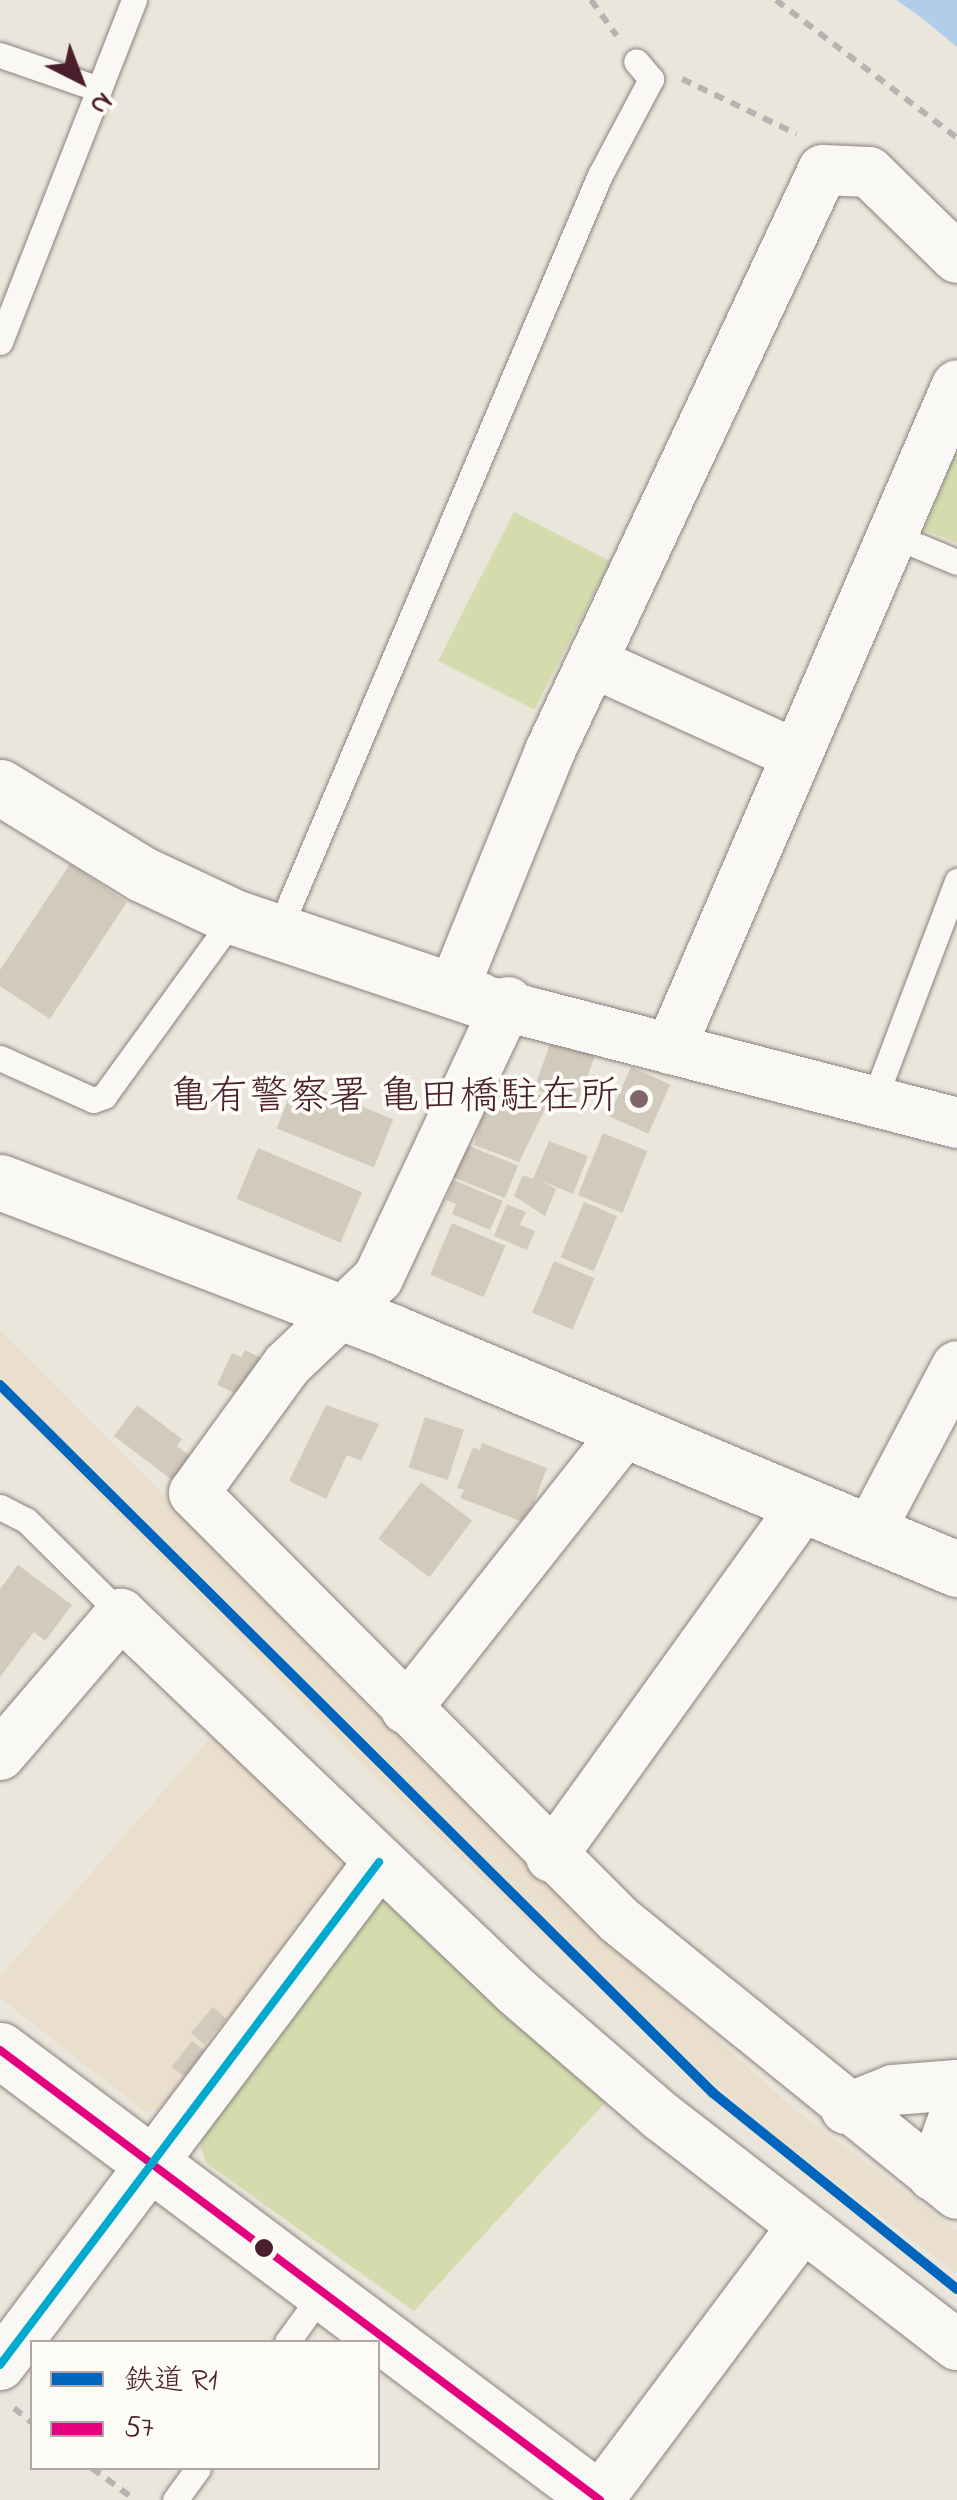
<!DOCTYPE html>
<meta charset="utf-8">
<style>
body{margin:0}
#map{position:relative;width:957px;height:2500px;overflow:hidden;background:#ebe6dc;font-family:"Indie Flower","Klee One",sans-serif}
div>[style]{position:absolute}
.built>*{inset:0;background:#eadfcc}
.green>*{inset:0;background:#d4dcae;transform-origin:0 0}
.water>*{inset:0;background:#b0ceea}
.building>*{inset:0;background:#d2cabd;transform-origin:0 0}
.path>*{height:6px;margin-top:-3px;transform-origin:0;background:repeating-linear-gradient(90deg,#b8b3b2 0 10px,transparent 0 18px)}
.roads{filter:drop-shadow(0 0 2px #8b807e) drop-shadow(0 0 2px #8b807e)}
.service>*{height:25px;margin:-12.5px;padding:0 12.5px;transform-origin:12.5px;border-radius:12.5px;background:#f9f8f5}
.minor>*{height:50px;margin:-25px;padding:0 25px;transform-origin:25px;border-radius:25px;background:#f9f8f5}
.tertiary>*{height:55px;margin:-27.5px;padding:0 27.5px;transform-origin:27.5px;border-radius:27.5px;background:#f9f8f5}
.bus-1>*{height:8px;margin:-4px;padding:0 4px;transform-origin:4px;border-radius:4px;background:#e5007d}
.bus-2>*{height:8px;margin:-4px;padding:0 4px;transform-origin:4px;border-radius:4px;background:#00a9ce}
.rail-1>*{height:10px;margin:-5px;padding:0 5px;transform-origin:5px;border-radius:5px;background:#0065bd}
.dots>*{width:28px;height:28px;translate:-50% -50%;box-sizing:border-box;border:5px solid #fdfcf7;border-radius:50%}
span{translate:-50% -50%;white-space:nowrap;text-align:center;line-height:1.15;-webkit-text-stroke:8px #fdfcf7;paint-order:stroke}
.poi-label{font-size:40px;color:#4a1f2b}
.right{translate:-100% -50%;text-align:right}
.legend{position:absolute;left:30px;top:2340px;width:350px;height:130px;box-sizing:border-box;background:#fdfcf7;border:2px solid #b5a4a5;margin:0;padding:12px 18px;list-style:none;font-size:30px;color:#4a1f2b}
.legend li{display:flex;align-items:center;gap:20px;height:50px}
.legend b{width:50px;border:2px solid #b5a4a5}
.north{position:absolute;left:30px;top:30px;width:100px;height:100px;-webkit-text-stroke:8px #fdfcf7;paint-order:stroke;rotate:138deg;font-size:28px;font-weight:700;line-height:40px;text-align:center;color:#4a1f2b}
.north::after{content:'';display:block;margin:auto;width:35px;height:45px;background:#4a1f2b;clip-path:polygon(50% 0,100% 100%,50% 72%,0 100%)}
</style>
<div id="map">
<div class="built">
<i style="clip-path:polygon(0 1330px,555px 1891px,793px 2108px,957px 2231px,957px 2274px,770px 2133px,533px 1927px,358px 1760px,0 1395px)"></i>
<i style="clip-path:polygon(216px 1732px,340px 1855px,343px 1873px,166px 2106px,145px 2112px,0 1998px,0 1976px)"></i>
</div>
<div class="green">
<i style="clip-path:polygon(957px 450px,957px 543px,924px 530px)"></i>
<i style="left:514px;top:512px;width:108px;height:167px;rotate:27deg"></i>
<i style="clip-path:polygon(389px 1898px,612px 2095px,414px 2311px,206px 2163px,197px 2134px,375px 1900px)"></i>
</div>
<div class="water">
<i style="clip-path:polygon(896px 0,957px 0,957px 47px,922px 18px)"></i>
</div>
<div class="building">
<i style="clip-path:polygon(70px 864px,127px 902px,50px 1019px,0 986px,0 970px)"></i>
<i style="left:552px;top:1039px;width:46px;height:53px;rotate:20deg"></i>
<i style="left:631px;top:1067px;width:43px;height:54px;rotate:24deg"></i>
<i style="clip-path:polygon(492px 1076px,550px 1099px,519px 1162px,474px 1145px)"></i>
<i style="left:296px;top:1080px;width:105px;height:52px;rotate:22deg"></i>
<i style="left:603px;top:1133px;width:48px;height:67px;rotate:22deg"></i>
<i style="clip-path:polygon(549px 1141px,588px 1156px,573px 1194px,540px 1180px,556px 1189px,545px 1216px,514px 1196px,523px 1175px,533px 1179px)"></i>
<i style="left:467px;top:1145px;width:55px;height:35px;rotate:22deg"></i>
<i style="left:258px;top:1148px;width:113px;height:55px;rotate:23deg"></i>
<i style="clip-path:polygon(454px 1180px,503px 1201px,490px 1230px,452px 1214px,456px 1204px,446px 1200px)"></i>
<i style="left:584px;top:1202px;width:36px;height:60px;rotate:23deg"></i>
<i style="clip-path:polygon(507px 1204px,526px 1212px,520px 1225px,535px 1231px,527px 1250px,494px 1236px)"></i>
<i style="left:452px;top:1223px;width:58px;height:56px;rotate:23deg"></i>
<i style="left:554px;top:1261px;width:44px;height:56px;rotate:23deg"></i>
<i style="clip-path:polygon(245px 1350px,263px 1359px,245px 1398px,217px 1385px,232px 1353px,241px 1357px)"></i>
<i style="clip-path:polygon(137px 1405px,182px 1439px,177px 1446px,194px 1459px,176px 1483px,114px 1436px)"></i>
<i style="clip-path:polygon(326px 1405px,379px 1424px,361px 1461px,347px 1455px,326px 1499px,289px 1481px)"></i>
<i style="left:425px;top:1417px;width:41px;height:53px;rotate:18deg"></i>
<i style="clip-path:polygon(482px 1443px,547px 1468px,526px 1523px,460px 1498px,464px 1490px,457px 1488px,473px 1447px,480px 1450px)"></i>
<i style="left:421px;top:1482px;width:64px;height:71px;rotate:37deg"></i>
<i style="clip-path:polygon(18px 1565px,72px 1605px,45px 1641px,34px 1632px,0 1677px,0 1589px)"></i>
<i style="left:213px;top:2007px;width:18px;height:34px;rotate:41deg"></i>
<i style="left:192px;top:2041px;width:16px;height:33px;rotate:38deg"></i>
</div>
<div class="path">
<i style="left:591px;top:0;width:44px;rotate:54.2deg"></i>
<i style="left:776px;top:0;width:228px;rotate:37.3deg"></i>
<i style="left:682px;top:79px;width:127px;rotate:25.6deg"></i>
<i style="left:14px;top:2408px;width:23px;rotate:40deg"></i>
<i style="left:92px;top:2468px;width:54px;rotate:36.7deg"></i>
</div>
<div class="roads">
<div class="service">
<i style="left:0;top:55px;width:105px;rotate:19deg"></i>
<i style="left:0;top:342px;width:367px;rotate:-68.6deg"></i>
<i style="left:892px;top:535px;width:70px;rotate:22.6deg"></i>
<i style="left:277px;top:934px;width:825px;rotate:-66.95deg"></i>
<i style="left:600px;top:175px;width:109px;rotate:-62deg"></i>
<i style="left:651px;top:79px;width:23px;rotate:-130deg"></i>
<i style="left:0;top:1058px;width:102px;rotate:24.3deg"></i>
<i style="left:93px;top:1100px;width:12px;rotate:-20deg"></i>
<i style="left:104px;top:1096px;width:221px;rotate:-54deg"></i>
<i style="left:872px;top:1105px;width:240px;rotate:-69.2deg"></i>
<i style="left:0;top:1507px;width:29px;rotate:27deg"></i>
<i style="left:26px;top:1520px;width:134px;rotate:44.7deg"></i>
<i style="left:287px;top:2342px;width:59px;rotate:-53.9deg"></i>
<i style="left:175px;top:2500px;width:39px;rotate:-54deg"></i>
</div>
<div class="minor">
<i style="left:592px;top:662px;width:223px;rotate:24.4deg"></i>
<i style="left:453px;top:990px;width:258px;rotate:-67.9deg"></i>
<i style="left:550px;top:751px;width:642px;rotate:-64.83deg"></i>
<i style="left:823px;top:170px;width:46px;rotate:2.5deg"></i>
<i style="left:869px;top:172px;width:123px;rotate:44.3deg"></i>
<i style="left:478px;top:999px;width:495px;rotate:14.5deg"></i>
<i style="left:508px;top:1002px;width:305px;rotate:115.2deg"></i>
<i style="left:378px;top:1278px;width:126px;rotate:136.3deg"></i>
<i style="left:287px;top:1365px;width:158px;rotate:126deg"></i>
<i style="left:194px;top:1493px;width:602px;rotate:45.13deg"></i>
<i style="left:619px;top:1920px;width:435px;rotate:39deg"></i>
<i style="left:670px;top:1049px;width:723px;rotate:-66.62deg"></i>
<i style="left:871px;top:1529px;width:184px;rotate:-62.2deg"></i>
<i style="left:406px;top:1709px;width:357px;rotate:-51.7deg"></i>
<i style="left:0;top:1755px;width:186px;rotate:-49.4deg"></i>
<i style="left:121px;top:1614px;width:547px;rotate:43.67deg"></i>
<i style="left:517px;top:1992px;width:191px;rotate:40.8deg"></i>
<i style="left:662px;top:2117px;width:373px;rotate:37.7deg"></i>
<i style="left:551px;top:1857px;width:435px;rotate:-54.3deg"></i>
<i style="left:846px;top:2109px;width:51px;rotate:-22deg"></i>
<i style="left:893px;top:2090px;width:64px;rotate:-4.5deg"></i>
<i style="left:933px;top:2176px;width:72px;rotate:-70.6deg"></i>
<i style="left:0;top:2365px;width:630px;rotate:-53deg"></i>
<i style="left:598px;top:2500px;width:341px;rotate:-53.2deg"></i>
</div>
<div class="tertiary">
<i style="left:0;top:787px;width:167px;rotate:31.5deg"></i>
<i style="left:142px;top:874px;width:102px;rotate:25.1deg"></i>
<i style="left:234px;top:917px;width:257px;rotate:18.6deg"></i>
<i style="left:0;top:1182px;width:420px;rotate:20.9deg"></i>
<i style="left:392px;top:1332px;width:613px;rotate:22.76deg"></i>
<i style="left:0;top:2050px;width:750px;rotate:36.87deg"></i>
</div>
</div>
<div class="bus-1">
<i style="left:0;top:2050px;width:750px;rotate:36.87deg"></i>
</div>
<div class="bus-2">
<i style="left:0;top:2365px;width:630px;rotate:-53deg"></i>
</div>
<div class="rail-1">
<i style="left:0;top:1385px;width:1005px;rotate:44.8deg"></i>
<i style="left:713px;top:2093px;width:313px;rotate:38.8deg"></i>
</div>
<div class="dots">
<i style="left:639px;top:1099px;background:#826569"></i>
<i style="left:264px;top:2248px;background:#4a1f2b"></i>
</div>
<div class="poi-label">
<span class="right" style="left:619px;top:1099px">亀有警察署 亀田橋駐在所</span>
</div>
<ul class="legend">
<li><b style="height:12px;background:#0065bd"></b>鉄道 R1</li>
<li><b style="height:12px;background:#e5007d"></b>57</li>
</ul>
<div class="north">N</div>
</div>
